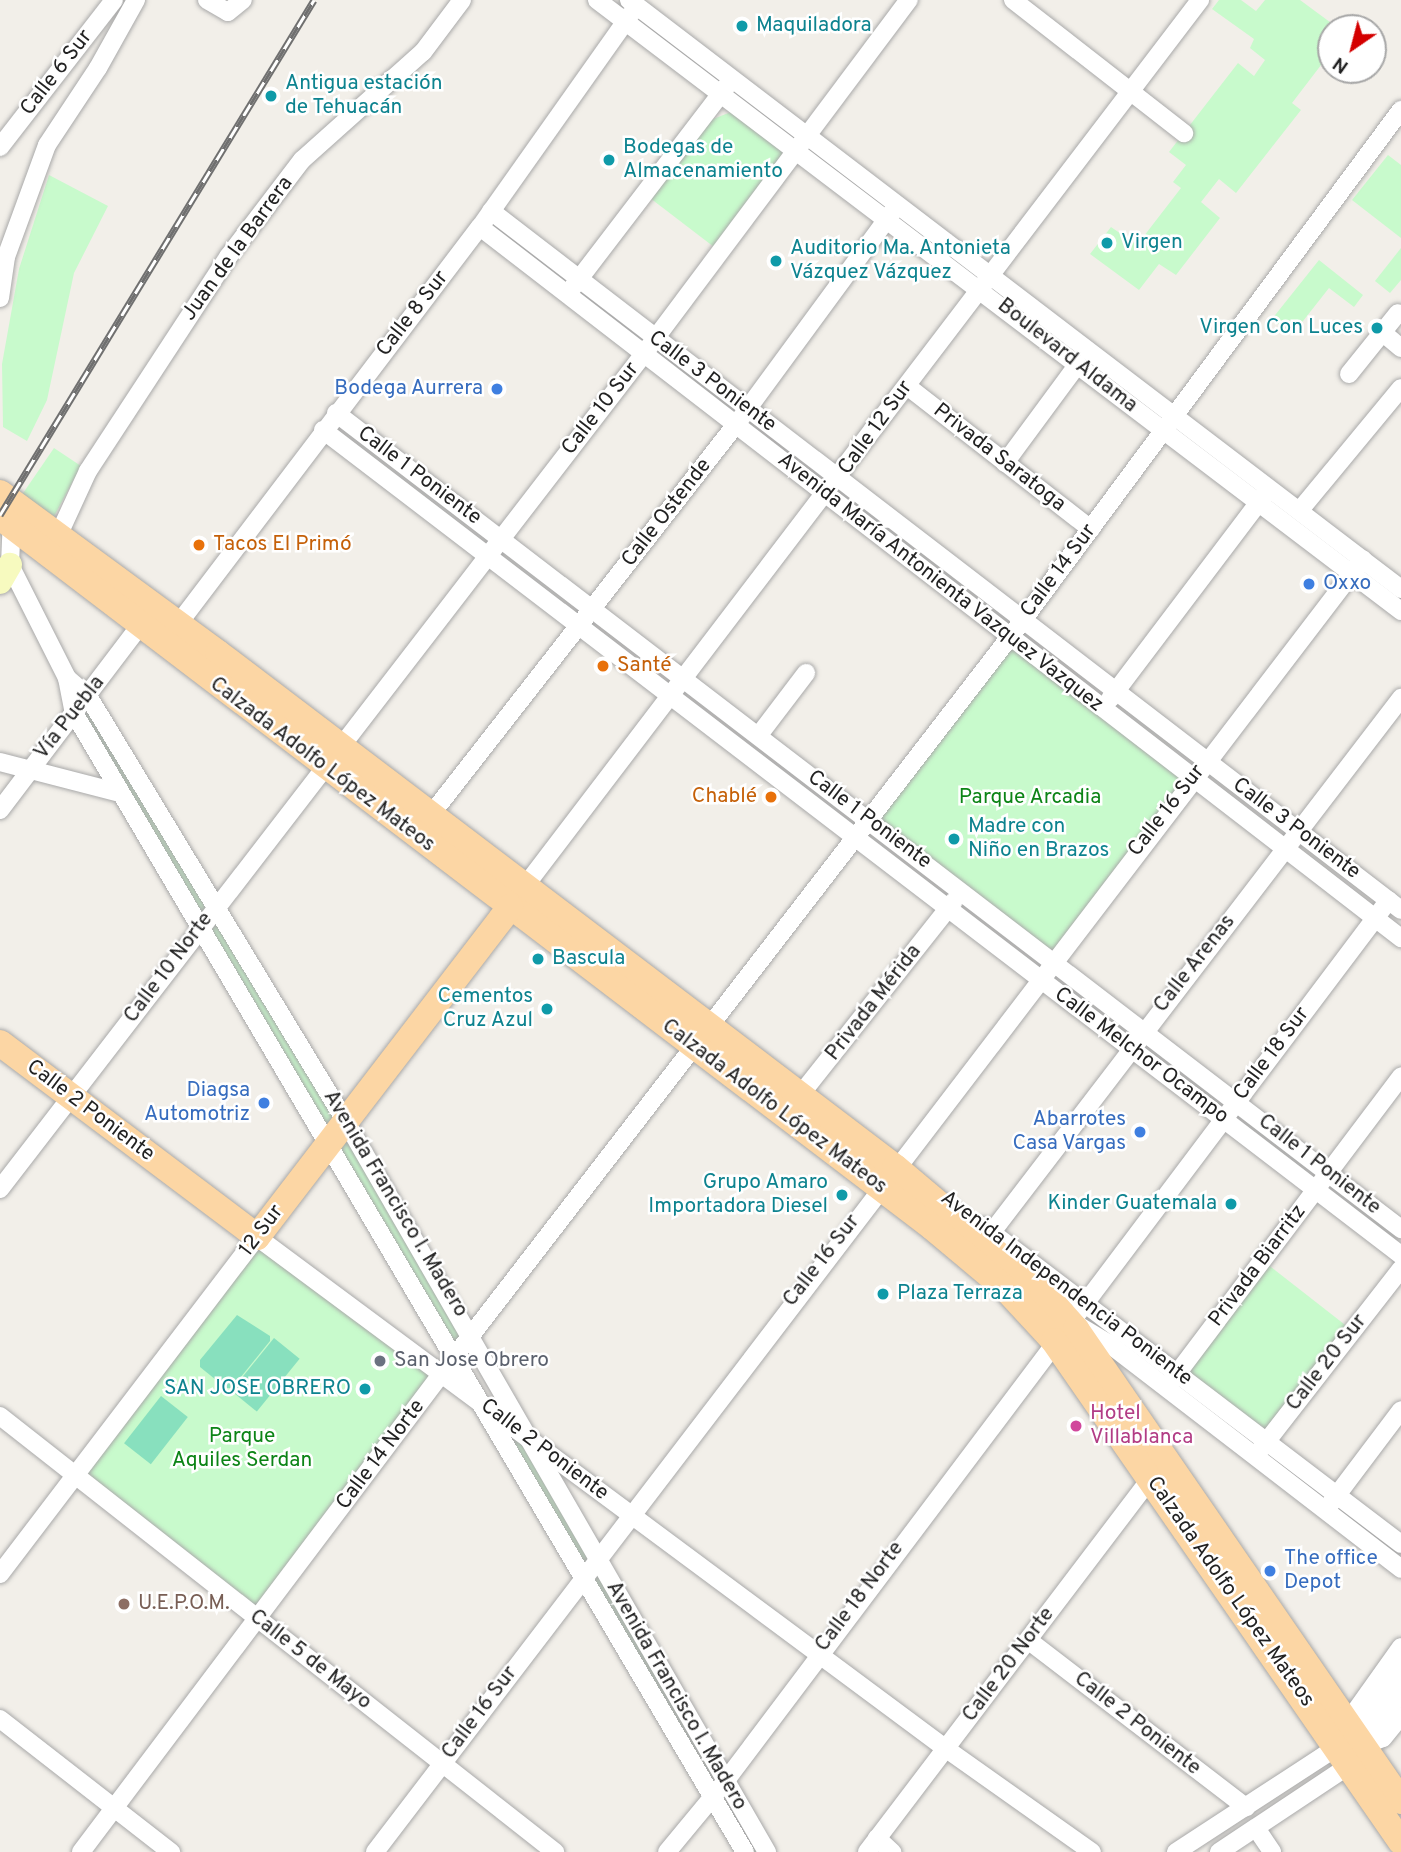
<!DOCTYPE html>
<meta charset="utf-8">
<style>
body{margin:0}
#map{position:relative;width:1401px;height:1852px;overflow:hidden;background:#f2efe9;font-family:Overpass,sans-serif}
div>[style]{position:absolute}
.park>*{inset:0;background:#c8facc;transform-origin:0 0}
.pitch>*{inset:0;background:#88e0be;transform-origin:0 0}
.roads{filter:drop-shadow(0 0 2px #a9a9a9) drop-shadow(0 0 2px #a9a9a9)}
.minor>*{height:18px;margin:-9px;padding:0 9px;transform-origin:9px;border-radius:9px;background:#fff}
.secondary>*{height:24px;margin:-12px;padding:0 12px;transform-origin:12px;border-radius:12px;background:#f7fabf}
.primary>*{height:26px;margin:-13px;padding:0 13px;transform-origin:13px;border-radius:13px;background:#fcd6a4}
.rail>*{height:7px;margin-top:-3.5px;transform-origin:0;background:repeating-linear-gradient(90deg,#fff 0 13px,#707070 0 26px);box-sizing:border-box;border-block:2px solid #707070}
.dots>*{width:19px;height:19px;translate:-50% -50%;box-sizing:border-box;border:4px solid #fff;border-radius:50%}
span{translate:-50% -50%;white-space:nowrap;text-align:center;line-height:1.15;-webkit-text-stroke:5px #fff;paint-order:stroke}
.culture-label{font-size:21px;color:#0d838f}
.left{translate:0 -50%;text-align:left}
.right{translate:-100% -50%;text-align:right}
.street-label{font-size:21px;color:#222}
.shop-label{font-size:21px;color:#366cbe}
.food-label{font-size:21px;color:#c56008}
.park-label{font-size:21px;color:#0c8416}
.worship-label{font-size:21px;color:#5b616d}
.hotel-label{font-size:21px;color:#b23c85}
.education-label{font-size:21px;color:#785e54}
.north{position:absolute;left:1317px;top:14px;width:70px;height:70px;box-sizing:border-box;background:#fff;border:2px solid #a7a7a7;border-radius:50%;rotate:215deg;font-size:19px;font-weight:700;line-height:28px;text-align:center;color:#222}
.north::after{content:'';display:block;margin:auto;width:24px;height:32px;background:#d40000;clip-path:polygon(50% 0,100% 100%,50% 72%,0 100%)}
</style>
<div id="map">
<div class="park">
<i style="clip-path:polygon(1219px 0,1241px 0,1256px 11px,1265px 0,1300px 0,1338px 28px,1331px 28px,1331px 52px,1292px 103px,1301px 110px,1236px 193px,1219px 179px,1201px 202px,1220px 218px,1176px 275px,1159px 264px,1139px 290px,1090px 254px,1111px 227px,1137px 245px,1181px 188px,1173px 182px,1186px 165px,1169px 152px,1238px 63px,1254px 76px,1265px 60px,1250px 48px,1254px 39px,1212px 9px)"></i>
<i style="clip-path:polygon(731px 112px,784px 152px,714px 247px,650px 198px,708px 121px)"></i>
<i style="clip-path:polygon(1388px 155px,1401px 165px,1401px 238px,1352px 200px)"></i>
<i style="clip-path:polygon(49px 175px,108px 206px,74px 273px,47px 400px,27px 441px,3px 427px,2px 364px,19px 269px)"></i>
<i style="clip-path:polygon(1401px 248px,1401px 280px,1390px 293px,1375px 281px)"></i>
<i style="clip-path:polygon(1319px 260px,1363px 295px,1354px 307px,1329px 288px,1292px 335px,1272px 319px)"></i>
<i style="clip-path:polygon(54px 448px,81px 466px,50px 524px,17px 502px)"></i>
<i style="left:1009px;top:638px;width:230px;height:229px;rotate:37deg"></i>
<i style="clip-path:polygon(88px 696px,472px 1335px,456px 1356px,74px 713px)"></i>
<i style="left:257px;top:1237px;width:230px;height:300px;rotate:36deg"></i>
<i style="left:1262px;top:1260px;width:115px;height:142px;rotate:38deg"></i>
<i style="clip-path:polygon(484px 1405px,530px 1440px,767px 1852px,745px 1852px)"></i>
</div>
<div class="pitch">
<i style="clip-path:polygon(237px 1315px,270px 1336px,270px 1341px,232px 1388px,226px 1388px,200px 1367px,200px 1360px)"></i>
<i style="left:274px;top:1338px;width:33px;height:68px;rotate:39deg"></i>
<i style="left:161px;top:1396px;width:34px;height:60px;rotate:38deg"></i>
</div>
<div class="roads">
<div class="minor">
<i style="left:207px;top:0;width:24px;rotate:30deg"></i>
<i style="left:228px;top:12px;width:19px;rotate:-39deg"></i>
<i style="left:597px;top:0;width:1010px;rotate:37.23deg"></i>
<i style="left:629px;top:0;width:971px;rotate:37.34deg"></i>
<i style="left:1013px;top:0;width:217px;rotate:37.9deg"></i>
<i style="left:0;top:147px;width:186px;rotate:-52.2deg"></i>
<i style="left:491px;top:211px;width:1147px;rotate:37.53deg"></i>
<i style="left:480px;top:227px;width:1164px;rotate:37.67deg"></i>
<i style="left:573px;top:287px;width:255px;rotate:-52.6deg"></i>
<i style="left:0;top:298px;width:41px;rotate:-81.7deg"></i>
<i style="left:6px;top:257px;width:119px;rotate:-69.9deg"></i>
<i style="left:47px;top:145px;width:92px;rotate:-56.5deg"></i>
<i style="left:98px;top:68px;width:78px;rotate:-60.8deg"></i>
<i style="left:1382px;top:332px;width:25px;rotate:40deg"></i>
<i style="left:1349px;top:374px;width:78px;rotate:-51.2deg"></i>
<i style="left:907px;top:386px;width:233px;rotate:37.9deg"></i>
<i style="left:336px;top:413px;width:1342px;rotate:37.46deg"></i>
<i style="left:323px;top:430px;width:1357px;rotate:37.43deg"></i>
<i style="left:1005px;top:463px;width:123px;rotate:-53.6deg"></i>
<i style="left:1300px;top:510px;width:158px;rotate:-50.4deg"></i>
<i style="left:12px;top:517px;width:48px;rotate:92.4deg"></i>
<i style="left:10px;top:565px;width:127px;rotate:63.2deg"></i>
<i style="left:67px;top:678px;width:36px;rotate:79deg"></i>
<i style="left:74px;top:713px;width:1322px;rotate:59.5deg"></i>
<i style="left:59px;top:534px;width:69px;rotate:-65.3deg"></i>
<i style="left:88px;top:471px;width:256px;rotate:-56.8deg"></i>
<i style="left:228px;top:257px;width:122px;rotate:-52.7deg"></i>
<i style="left:302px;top:160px;width:162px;rotate:-41.8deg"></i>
<i style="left:423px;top:52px;width:65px;rotate:-53.1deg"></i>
<i style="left:179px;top:623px;width:497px;rotate:-52.8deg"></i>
<i style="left:480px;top:227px;width:261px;rotate:-54.7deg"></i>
<i style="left:67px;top:678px;width:28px;rotate:41deg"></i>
<i style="left:88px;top:696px;width:496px;rotate:58.8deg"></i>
<i style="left:345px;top:1120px;width:845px;rotate:60.04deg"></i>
<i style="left:1110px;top:699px;width:258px;rotate:-52.9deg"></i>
<i style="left:759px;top:735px;width:78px;rotate:-52.8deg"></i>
<i style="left:0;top:762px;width:124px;rotate:14.5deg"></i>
<i style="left:0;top:810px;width:230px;rotate:-52.8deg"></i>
<i style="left:430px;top:816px;width:495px;rotate:-52deg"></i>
<i style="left:735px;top:426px;width:267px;rotate:-53.7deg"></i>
<i style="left:519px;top:894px;width:1124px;rotate:-52.7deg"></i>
<i style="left:793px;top:1104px;width:259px;rotate:-51.6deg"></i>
<i style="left:0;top:1189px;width:1053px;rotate:-52.37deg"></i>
<i style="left:643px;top:355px;width:444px;rotate:-53.2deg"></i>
<i style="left:983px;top:1226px;width:525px;rotate:37.26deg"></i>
<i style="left:992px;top:1232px;width:673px;rotate:-52.55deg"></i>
<i style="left:1076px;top:1324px;width:37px;rotate:31deg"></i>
<i style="left:1108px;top:1343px;width:370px;rotate:37.6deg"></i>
<i style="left:1170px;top:1383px;width:384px;rotate:-53deg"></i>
<i style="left:0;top:1416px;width:706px;rotate:38.15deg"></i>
<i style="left:1260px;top:1450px;width:229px;rotate:-52.1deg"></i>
<i style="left:1331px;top:1503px;width:116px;rotate:-53deg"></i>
<i style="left:0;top:1574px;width:424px;rotate:-52.7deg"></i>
<i style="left:257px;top:1237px;width:857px;rotate:36.6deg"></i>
<i style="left:945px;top:1748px;width:180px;rotate:35.3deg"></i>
<i style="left:1028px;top:1640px;width:275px;rotate:37.5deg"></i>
<i style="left:1366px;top:1718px;width:59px;rotate:-53.3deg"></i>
<i style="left:0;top:1719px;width:217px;rotate:37.9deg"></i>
<i style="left:1347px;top:1723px;width:93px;rotate:-54.6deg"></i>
<i style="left:1362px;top:1746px;width:67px;rotate:-54.2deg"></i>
<i style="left:1362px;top:1746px;width:22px;rotate:-21deg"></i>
<i style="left:1383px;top:1738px;width:28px;rotate:-51deg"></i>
<i style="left:1256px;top:1828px;width:29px;rotate:56deg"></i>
<i style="left:877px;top:1838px;width:21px;rotate:43deg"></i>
<i style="left:81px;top:1852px;width:600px;rotate:-53deg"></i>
<i style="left:442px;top:1373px;width:951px;rotate:-52.35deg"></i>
<i style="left:1023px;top:620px;width:635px;rotate:-53.46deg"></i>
<i style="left:375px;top:1852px;width:1627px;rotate:-52.62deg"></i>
<i style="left:667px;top:1852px;width:89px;rotate:-50.4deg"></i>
<i style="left:724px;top:1783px;width:1105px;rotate:-53.02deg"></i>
<i style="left:867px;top:1852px;width:470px;rotate:-52.8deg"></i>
<i style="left:1176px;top:1852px;width:192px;rotate:-33.1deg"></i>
<i style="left:1219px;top:1852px;width:157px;rotate:-33.6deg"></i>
</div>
<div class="secondary">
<i style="left:0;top:582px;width:20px;rotate:-60deg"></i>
</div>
<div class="primary">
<i style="left:0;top:493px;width:270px;rotate:36.3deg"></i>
<i style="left:218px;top:653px;width:850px;rotate:37.21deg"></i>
<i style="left:895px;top:1167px;width:194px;rotate:40.2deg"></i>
<i style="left:1043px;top:1292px;width:50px;rotate:48.3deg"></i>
<i style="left:1076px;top:1329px;width:573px;rotate:55.45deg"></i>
<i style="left:0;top:517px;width:1172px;rotate:37.3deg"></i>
<i style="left:932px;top:1227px;width:95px;rotate:39.9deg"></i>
<i style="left:1005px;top:1288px;width:72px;rotate:47.2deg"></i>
<i style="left:1054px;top:1341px;width:609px;rotate:55.29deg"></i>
<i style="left:0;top:1043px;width:322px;rotate:37deg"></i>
<i style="left:257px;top:1237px;width:416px;rotate:-52.5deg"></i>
</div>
</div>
<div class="rail">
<i style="left:0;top:515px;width:603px;rotate:-58.63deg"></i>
</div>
<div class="dots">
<i style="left:742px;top:26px;background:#0f9aa8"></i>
<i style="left:271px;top:96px;background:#0f9aa8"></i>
<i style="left:609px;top:160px;background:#0f9aa8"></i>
<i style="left:1107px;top:243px;background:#0f9aa8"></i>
<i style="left:776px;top:261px;background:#0f9aa8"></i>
<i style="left:1377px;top:328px;background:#0f9aa8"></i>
<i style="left:497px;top:389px;background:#3f7fe0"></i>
<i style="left:199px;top:545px;background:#e8710a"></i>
<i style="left:1309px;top:584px;background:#3f7fe0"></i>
<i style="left:603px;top:666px;background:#e8710a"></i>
<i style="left:771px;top:797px;background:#e8710a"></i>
<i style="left:954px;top:839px;background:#0f9aa8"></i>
<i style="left:538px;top:959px;background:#0f9aa8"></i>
<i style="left:547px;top:1009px;background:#0f9aa8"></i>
<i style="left:264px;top:1103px;background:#3f7fe0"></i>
<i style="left:1140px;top:1132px;background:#3f7fe0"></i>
<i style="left:842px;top:1195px;background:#0f9aa8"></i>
<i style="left:1231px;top:1204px;background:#0f9aa8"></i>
<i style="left:883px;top:1294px;background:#0f9aa8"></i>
<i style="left:380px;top:1361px;background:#6b7280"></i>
<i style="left:365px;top:1389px;background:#0f9aa8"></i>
<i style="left:1076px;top:1426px;background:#d1479c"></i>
<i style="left:1270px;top:1571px;background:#3f7fe0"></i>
<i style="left:124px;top:1604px;background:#8d6e63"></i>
</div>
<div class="culture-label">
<span class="left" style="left:756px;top:26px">Maquiladora</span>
<span class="left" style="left:285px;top:96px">Antigua estación<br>de Tehuacán</span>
<span class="left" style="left:623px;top:160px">Bodegas de<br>Almacenamiento</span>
<span class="left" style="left:1121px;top:243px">Virgen</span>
<span class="left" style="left:790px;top:261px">Auditorio Ma. Antonieta<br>Vázquez Vázquez</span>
<span class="right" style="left:1363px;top:328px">Virgen Con Luces</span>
<span class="left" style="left:968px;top:839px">Madre con<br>Niño en Brazos</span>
<span class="left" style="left:552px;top:959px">Bascula</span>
<span class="right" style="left:533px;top:1009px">Cementos<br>Cruz Azul</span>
<span class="right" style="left:828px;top:1195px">Grupo Amaro<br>Importadora Diesel</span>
<span class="right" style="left:1217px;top:1204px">Kinder Guatemala</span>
<span class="left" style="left:897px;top:1294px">Plaza Terraza</span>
<span class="right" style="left:351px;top:1389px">SAN JOSE OBRERO</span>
</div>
<div class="street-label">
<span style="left:57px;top:73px;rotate:-52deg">Calle 6 Sur</span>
<span style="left:238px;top:249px;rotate:-54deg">Juan de la Barrera</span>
<span style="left:413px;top:314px;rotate:-52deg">Calle 8 Sur</span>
<span style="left:1067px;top:356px;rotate:38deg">Boulevard Aldama</span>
<span style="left:712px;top:382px;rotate:37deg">Calle 3 Poniente</span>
<span style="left:601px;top:409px;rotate:-52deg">Calle 10 Sur</span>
<span style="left:876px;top:428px;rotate:-54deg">Calle 12 Sur</span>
<span style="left:999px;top:458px;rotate:38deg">Privada Saratoga</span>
<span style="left:419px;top:476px;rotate:37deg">Calle 1 Poniente</span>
<span style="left:667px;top:513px;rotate:-52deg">Calle Ostende</span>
<span style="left:1059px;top:571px;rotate:-53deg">Calle 14 Sur</span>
<span style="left:940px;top:583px;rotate:38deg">Avenida María Antonienta Vazquez Vazquez</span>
<span style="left:70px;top:718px;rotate:-52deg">Vía Puebla</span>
<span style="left:322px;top:765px;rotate:37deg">Calzada Adolfo López Mateos</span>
<span style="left:1167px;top:811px;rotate:-52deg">Calle 16 Sur</span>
<span style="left:869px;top:820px;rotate:37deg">Calle 1 Poniente</span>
<span style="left:1296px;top:829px;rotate:37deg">Calle 3 Poniente</span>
<span style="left:1195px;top:964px;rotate:-52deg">Calle Arenas</span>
<span style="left:169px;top:968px;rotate:-53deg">Calle 10 Norte</span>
<span style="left:874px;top:1003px;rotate:-52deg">Privada Mérida</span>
<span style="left:1272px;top:1054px;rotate:-53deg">Calle 18 Sur</span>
<span style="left:1141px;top:1056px;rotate:37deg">Calle Melchor Ocampo</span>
<span style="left:774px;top:1107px;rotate:37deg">Calzada Adolfo López Mateos</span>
<span style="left:90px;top:1111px;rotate:37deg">Calle 2 Poniente</span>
<span style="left:1319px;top:1165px;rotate:38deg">Calle 1 Poniente</span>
<span style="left:395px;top:1204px;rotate:59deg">Avenida Francisco I. Madero</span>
<span style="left:262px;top:1231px;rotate:-53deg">12 Sur</span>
<span style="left:822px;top:1261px;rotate:-52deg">Calle 16 Sur</span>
<span style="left:1258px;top:1266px;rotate:-53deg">Privada Biarritz</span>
<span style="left:1066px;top:1289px;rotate:37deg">Avenida Independencia Poniente</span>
<span style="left:1327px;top:1363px;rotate:-52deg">Calle 20 Sur</span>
<span style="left:544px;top:1450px;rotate:37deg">Calle 2 Poniente</span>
<span style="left:381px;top:1455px;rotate:-53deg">Calle 14 Norte</span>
<span style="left:1230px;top:1592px;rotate:55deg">Calzada Adolfo López Mateos</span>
<span style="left:860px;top:1597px;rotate:-53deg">Calle 18 Norte</span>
<span style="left:310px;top:1660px;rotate:38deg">Calle 5 de Mayo</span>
<span style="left:1009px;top:1665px;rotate:-53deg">Calle 20 Norte</span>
<span style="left:676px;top:1696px;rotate:60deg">Avenida Francisco I. Madero</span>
<span style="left:480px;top:1713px;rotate:-53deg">Calle 16 Sur</span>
<span style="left:1137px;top:1724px;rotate:38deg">Calle 2 Poniente</span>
</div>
<div class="shop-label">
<span class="right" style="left:483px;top:389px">Bodega Aurrera</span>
<span class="left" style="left:1323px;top:584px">Oxxo</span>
<span class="right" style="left:250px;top:1103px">Diagsa<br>Automotriz</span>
<span class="right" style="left:1126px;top:1132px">Abarrotes<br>Casa Vargas</span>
<span class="left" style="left:1284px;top:1571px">The office<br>Depot</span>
</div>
<div class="food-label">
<span class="left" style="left:213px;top:545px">Tacos El Primó</span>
<span class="left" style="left:617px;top:666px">Santé</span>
<span class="right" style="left:757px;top:797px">Chablé</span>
</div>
<div class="park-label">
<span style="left:1030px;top:798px">Parque Arcadia</span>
<span style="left:242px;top:1449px">Parque<br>Aquiles Serdan</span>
</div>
<div class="worship-label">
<span class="left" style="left:394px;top:1361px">San Jose Obrero</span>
</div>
<div class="hotel-label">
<span class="left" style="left:1090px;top:1426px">Hotel<br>Villablanca</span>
</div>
<div class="education-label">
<span class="left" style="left:138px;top:1604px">U.E.P.O.M.</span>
</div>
<div class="north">N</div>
</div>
